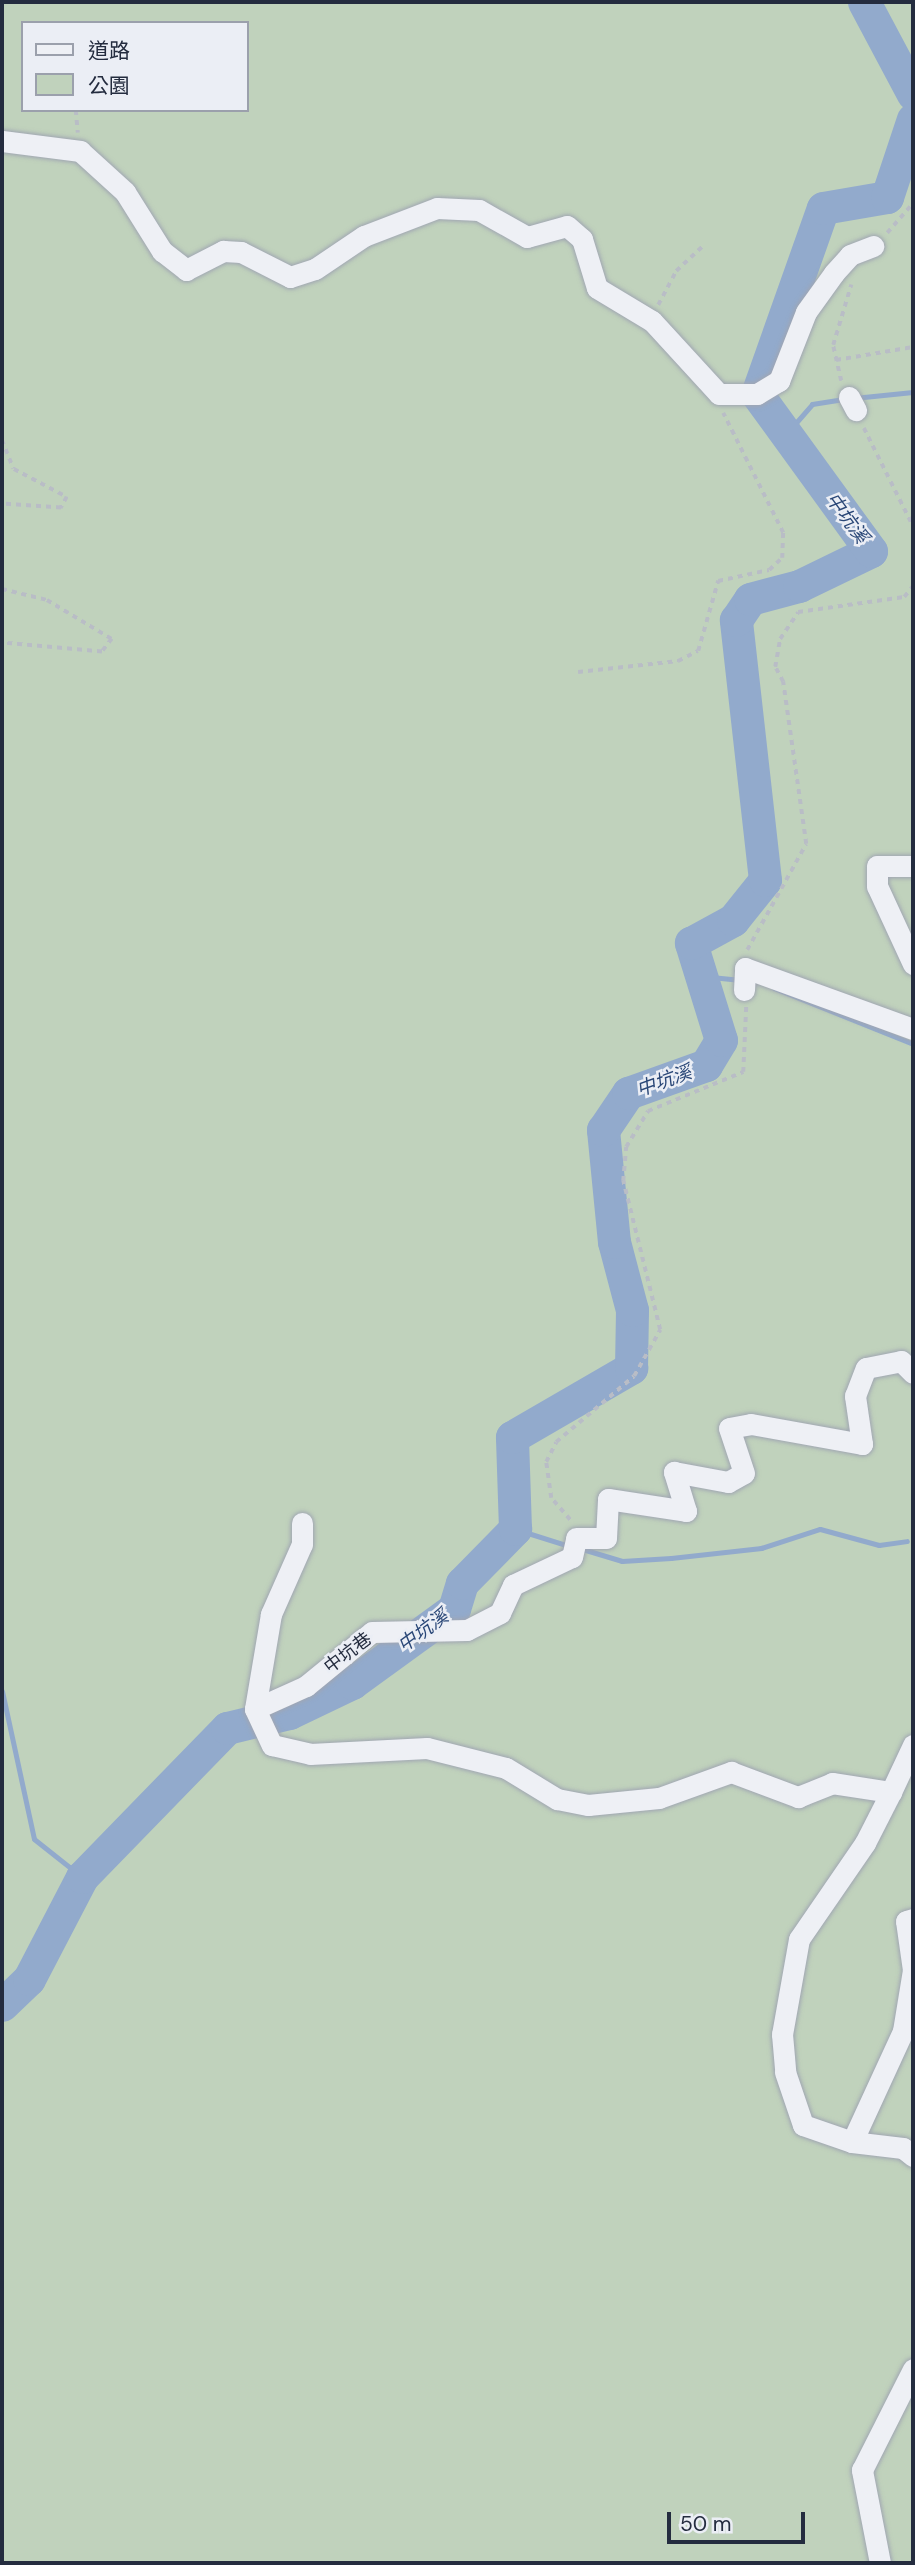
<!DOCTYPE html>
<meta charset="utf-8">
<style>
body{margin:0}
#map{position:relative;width:915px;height:2565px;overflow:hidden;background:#dbdfe8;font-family:"DM Sans","Noto Sans TC",sans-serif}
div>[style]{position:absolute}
.green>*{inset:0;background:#c0d2bc}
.stream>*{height:5px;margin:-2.5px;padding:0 2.5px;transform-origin:2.5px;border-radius:2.5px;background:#92aacc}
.river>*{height:33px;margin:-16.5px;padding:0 16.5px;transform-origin:16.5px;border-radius:16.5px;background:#92aacc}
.path>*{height:3.5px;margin-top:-1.75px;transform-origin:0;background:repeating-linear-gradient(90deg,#b9bdc6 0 5px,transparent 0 10px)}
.roads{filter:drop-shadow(0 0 2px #a0a6b2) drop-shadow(0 0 2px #a0a6b2)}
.minor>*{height:21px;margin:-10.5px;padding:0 10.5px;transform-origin:10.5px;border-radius:10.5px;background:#eef0f5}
span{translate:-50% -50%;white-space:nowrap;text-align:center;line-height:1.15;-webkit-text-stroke:5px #ebeef5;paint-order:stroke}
.street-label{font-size:18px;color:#242c3f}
.water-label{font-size:19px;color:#2a4777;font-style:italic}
.frame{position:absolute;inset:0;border:4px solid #242c3f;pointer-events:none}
.legend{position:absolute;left:21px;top:21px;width:228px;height:91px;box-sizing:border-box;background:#ebeef5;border:2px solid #9ba0ac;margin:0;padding:9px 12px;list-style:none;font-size:21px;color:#242c3f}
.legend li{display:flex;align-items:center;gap:14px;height:35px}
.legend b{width:35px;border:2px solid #9ba0ac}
.scale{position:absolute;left:667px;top:2512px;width:138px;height:32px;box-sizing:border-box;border:4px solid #242c3f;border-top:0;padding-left:9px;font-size:21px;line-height:24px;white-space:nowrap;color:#242c3f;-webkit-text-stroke:5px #ebeef5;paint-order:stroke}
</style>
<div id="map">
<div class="green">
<i style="clip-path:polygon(evenodd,2px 2px,913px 2px,913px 2563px,2px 2563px,2px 2px,23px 23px,247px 23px,247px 110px,23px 110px,23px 23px)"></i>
</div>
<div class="stream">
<i style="left:854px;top:398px;width:59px;rotate:-5.8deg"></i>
<i style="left:787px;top:433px;width:38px;rotate:-49deg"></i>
<i style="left:812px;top:404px;width:32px;rotate:-9deg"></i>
<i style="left:701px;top:976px;width:40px;rotate:5.7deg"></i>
<i style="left:774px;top:988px;width:150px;rotate:21.9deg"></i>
<i style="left:515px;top:1529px;width:57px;rotate:17.5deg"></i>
<i style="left:579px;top:1548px;width:45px;rotate:16.8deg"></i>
<i style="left:622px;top:1561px;width:49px;rotate:-3.5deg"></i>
<i style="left:671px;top:1558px;width:91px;rotate:-6.3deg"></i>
<i style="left:761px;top:1548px;width:62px;rotate:-17.9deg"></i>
<i style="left:820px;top:1529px;width:61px;rotate:15.2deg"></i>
<i style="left:879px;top:1545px;width:28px;rotate:-8deg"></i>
<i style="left:2px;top:1691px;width:151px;rotate:77.8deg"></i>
<i style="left:34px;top:1839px;width:61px;rotate:38.4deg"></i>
</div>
<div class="river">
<i style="left:864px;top:2px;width:104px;rotate:62deg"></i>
<i style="left:2px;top:2005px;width:37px;rotate:-44deg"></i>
<i style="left:29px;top:1979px;width:115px;rotate:-62.5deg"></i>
<i style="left:82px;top:1877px;width:208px;rotate:-45.8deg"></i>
<i style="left:227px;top:1728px;width:64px;rotate:-13.6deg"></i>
<i style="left:289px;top:1713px;width:70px;rotate:-25.5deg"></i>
<i style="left:352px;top:1683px;width:126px;rotate:-36deg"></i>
<i style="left:454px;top:1609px;width:27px;rotate:-73deg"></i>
<i style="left:462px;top:1583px;width:76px;rotate:-45.5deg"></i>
<i style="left:515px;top:1529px;width:92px;rotate:-91.9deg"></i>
<i style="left:512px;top:1437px;width:138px;rotate:-30.1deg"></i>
<i style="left:631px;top:1368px;width:58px;rotate:-89deg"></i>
<i style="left:632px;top:1310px;width:70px;rotate:-104.8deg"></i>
<i style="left:614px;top:1242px;width:113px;rotate:-95.6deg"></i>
<i style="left:603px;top:1130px;width:45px;rotate:-56deg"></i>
<i style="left:628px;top:1093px;width:83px;rotate:-19.7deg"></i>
<i style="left:706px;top:1065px;width:29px;rotate:-59deg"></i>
<i style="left:721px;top:1040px;width:102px;rotate:-107.2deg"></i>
<i style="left:691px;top:943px;width:48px;rotate:-28.7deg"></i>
<i style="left:733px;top:920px;width:51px;rotate:-51.3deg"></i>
<i style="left:765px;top:880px;width:262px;rotate:-96.4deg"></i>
<i style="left:736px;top:620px;width:25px;rotate:-56deg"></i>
<i style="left:750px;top:599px;width:51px;rotate:-14.9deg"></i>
<i style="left:799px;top:586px;width:80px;rotate:-25.9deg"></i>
<i style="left:871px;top:551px;width:194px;rotate:-126deg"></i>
<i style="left:757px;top:394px;width:197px;rotate:-70.5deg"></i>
<i style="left:823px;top:208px;width:65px;rotate:-9.8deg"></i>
<i style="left:887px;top:197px;width:82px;rotate:-71.6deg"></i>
</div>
<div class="path">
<i style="left:76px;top:110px;width:23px;rotate:85deg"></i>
<i style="left:887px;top:233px;width:40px;rotate:-49deg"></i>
<i style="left:658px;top:305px;width:38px;rotate:-62deg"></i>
<i style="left:676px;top:271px;width:37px;rotate:-43deg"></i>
<i style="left:2px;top:334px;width:15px;rotate:90deg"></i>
<i style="left:836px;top:360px;width:78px;rotate:-9.6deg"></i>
<i style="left:841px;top:381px;width:37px;rotate:-103deg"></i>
<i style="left:833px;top:345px;width:63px;rotate:-73.3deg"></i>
<i style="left:864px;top:428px;width:110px;rotate:63.4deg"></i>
<i style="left:2px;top:440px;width:31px;rotate:68deg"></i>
<i style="left:14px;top:469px;width:60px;rotate:27.8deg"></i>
<i style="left:67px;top:497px;width:13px;rotate:119deg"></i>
<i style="left:61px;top:508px;width:59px;rotate:-176.1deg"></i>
<i style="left:2px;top:589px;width:46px;rotate:13.7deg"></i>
<i style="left:47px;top:600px;width:76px;rotate:31deg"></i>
<i style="left:112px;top:639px;width:16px;rotate:128deg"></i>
<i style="left:102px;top:652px;width:100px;rotate:-174.9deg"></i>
<i style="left:578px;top:672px;width:101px;rotate:-6.3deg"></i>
<i style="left:678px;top:661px;width:22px;rotate:-27deg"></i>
<i style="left:698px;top:651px;width:73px;rotate:-74.1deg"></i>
<i style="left:718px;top:581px;width:52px;rotate:-12.2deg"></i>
<i style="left:769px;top:570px;width:18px;rotate:-43deg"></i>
<i style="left:782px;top:558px;width:25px;rotate:-88deg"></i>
<i style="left:783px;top:533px;width:134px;rotate:-116.6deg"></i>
<i style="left:747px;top:950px;width:121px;rotate:-60.9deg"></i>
<i style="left:806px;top:844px;width:164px;rotate:-98.1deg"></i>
<i style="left:783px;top:682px;width:17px;rotate:-118deg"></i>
<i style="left:775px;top:667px;width:28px;rotate:-80deg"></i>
<i style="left:780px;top:639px;width:32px;rotate:-56deg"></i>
<i style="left:798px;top:612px;width:107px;rotate:-8.1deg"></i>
<i style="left:904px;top:597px;width:14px;rotate:-51deg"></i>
<i style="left:570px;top:1520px;width:29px;rotate:-131deg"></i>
<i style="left:551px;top:1498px;width:36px;rotate:-98deg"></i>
<i style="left:546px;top:1462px;width:22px;rotate:-63deg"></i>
<i style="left:556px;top:1442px;width:102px;rotate:-40.2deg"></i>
<i style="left:634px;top:1376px;width:53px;rotate:-60.5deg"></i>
<i style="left:660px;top:1330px;width:154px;rotate:-103.9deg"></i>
<i style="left:623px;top:1181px;width:34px;rotate:-85deg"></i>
<i style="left:626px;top:1147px;width:42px;rotate:-58.6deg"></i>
<i style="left:648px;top:1111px;width:103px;rotate:-22.3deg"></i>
<i style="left:743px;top:1072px;width:66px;rotate:-87.4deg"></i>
</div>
<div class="roads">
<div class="minor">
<i style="left:2px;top:141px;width:79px;rotate:7.3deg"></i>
<i style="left:80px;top:151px;width:61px;rotate:42.3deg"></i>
<i style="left:125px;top:192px;width:70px;rotate:57.9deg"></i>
<i style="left:162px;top:251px;width:31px;rotate:38deg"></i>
<i style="left:186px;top:270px;width:42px;rotate:-27.2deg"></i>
<i style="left:223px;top:251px;width:18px;rotate:3deg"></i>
<i style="left:241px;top:252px;width:55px;rotate:27deg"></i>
<i style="left:290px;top:277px;width:26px;rotate:-18deg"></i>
<i style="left:315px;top:269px;width:59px;rotate:-34deg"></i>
<i style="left:364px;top:236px;width:78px;rotate:-21deg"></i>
<i style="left:437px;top:208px;width:42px;rotate:2.7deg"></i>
<i style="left:479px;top:210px;width:55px;rotate:29.4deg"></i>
<i style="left:527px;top:237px;width:41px;rotate:-15.4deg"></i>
<i style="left:567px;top:226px;width:20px;rotate:41deg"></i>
<i style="left:582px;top:239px;width:51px;rotate:73deg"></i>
<i style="left:597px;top:288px;width:64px;rotate:31deg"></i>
<i style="left:652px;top:321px;width:99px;rotate:47.5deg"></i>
<i style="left:719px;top:394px;width:38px"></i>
<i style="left:757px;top:394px;width:26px;rotate:-31deg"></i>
<i style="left:779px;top:381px;width:74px;rotate:-68.6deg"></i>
<i style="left:806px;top:312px;width:48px;rotate:-54.3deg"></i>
<i style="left:834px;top:273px;width:24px;rotate:-48deg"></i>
<i style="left:850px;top:255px;width:25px;rotate:-21deg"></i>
<i style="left:849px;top:397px;width:15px;rotate:62deg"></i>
<i style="left:913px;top:866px;width:36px;rotate:180deg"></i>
<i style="left:877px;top:866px;width:20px;rotate:90deg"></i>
<i style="left:877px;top:886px;width:86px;rotate:65.2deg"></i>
<i style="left:744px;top:990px;width:22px;rotate:-87deg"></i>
<i style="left:745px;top:968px;width:179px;rotate:20deg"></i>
<i style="left:302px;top:1523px;width:21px;rotate:90deg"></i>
<i style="left:302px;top:1544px;width:77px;rotate:113.9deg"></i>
<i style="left:271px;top:1614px;width:96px;rotate:99.6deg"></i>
<i style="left:255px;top:1709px;width:40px;rotate:65deg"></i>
<i style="left:272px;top:1745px;width:39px;rotate:13deg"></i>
<i style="left:310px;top:1754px;width:117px;rotate:-2.9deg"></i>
<i style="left:427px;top:1748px;width:81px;rotate:14.2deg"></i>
<i style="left:506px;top:1768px;width:60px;rotate:31.3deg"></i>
<i style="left:557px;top:1799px;width:32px;rotate:11deg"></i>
<i style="left:588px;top:1805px;width:71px;rotate:-5.6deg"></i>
<i style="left:659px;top:1798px;width:77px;rotate:-19.9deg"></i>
<i style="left:731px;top:1772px;width:72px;rotate:20.5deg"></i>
<i style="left:798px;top:1797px;width:37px;rotate:-22deg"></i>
<i style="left:832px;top:1783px;width:60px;rotate:8.7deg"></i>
<i style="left:891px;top:1792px;width:57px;rotate:117deg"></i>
<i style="left:865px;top:1843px;width:116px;rotate:124.5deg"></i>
<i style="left:799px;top:1939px;width:97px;rotate:100.1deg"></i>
<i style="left:782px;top:2034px;width:38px;rotate:85deg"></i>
<i style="left:785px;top:2072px;width:56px;rotate:71.2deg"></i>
<i style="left:803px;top:2125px;width:52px;rotate:19.1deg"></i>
<i style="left:852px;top:2142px;width:51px;rotate:6.7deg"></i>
<i style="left:903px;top:2148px;width:13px;rotate:39deg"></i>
<i style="left:576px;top:1538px;width:30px"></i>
<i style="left:606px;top:1538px;width:39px;rotate:-87deg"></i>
<i style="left:608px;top:1499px;width:79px;rotate:8.7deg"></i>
<i style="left:686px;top:1511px;width:41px;rotate:-107.1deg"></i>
<i style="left:674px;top:1472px;width:55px;rotate:10.5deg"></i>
<i style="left:728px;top:1482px;width:18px;rotate:-29deg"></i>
<i style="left:744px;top:1473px;width:47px;rotate:-108.4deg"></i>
<i style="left:729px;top:1428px;width:22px;rotate:-10deg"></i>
<i style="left:751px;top:1424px;width:113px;rotate:10.2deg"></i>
<i style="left:862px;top:1444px;width:49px;rotate:-98.3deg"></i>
<i style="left:855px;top:1396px;width:30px;rotate:-69deg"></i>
<i style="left:866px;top:1368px;width:36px;rotate:-11deg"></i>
<i style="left:901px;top:1361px;width:17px;rotate:45deg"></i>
<i style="left:255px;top:1709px;width:56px;rotate:-24.3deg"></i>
<i style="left:306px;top:1686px;width:85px;rotate:-39.3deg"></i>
<i style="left:372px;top:1632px;width:95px;rotate:-1.2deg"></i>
<i style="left:467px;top:1630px;width:37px;rotate:-27deg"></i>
<i style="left:500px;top:1613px;width:31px;rotate:-65deg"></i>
<i style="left:513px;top:1585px;width:65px;rotate:-25.4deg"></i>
<i style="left:572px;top:1557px;width:18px;rotate:-77deg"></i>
<i style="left:891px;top:1792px;width:52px;rotate:-64.9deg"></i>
<i style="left:852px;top:2142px;width:122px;rotate:-65.3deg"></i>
<i style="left:903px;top:2031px;width:62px;rotate:-80.7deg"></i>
<i style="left:913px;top:1970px;width:49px;rotate:-98.1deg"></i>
<i style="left:906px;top:1921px;width:7px;rotate:-16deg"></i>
<i style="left:880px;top:2563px;width:95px;rotate:-101deg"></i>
<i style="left:862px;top:2470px;width:113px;rotate:-63.2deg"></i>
</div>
</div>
<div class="street-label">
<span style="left:348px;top:1653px;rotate:-37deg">中坑巷</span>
</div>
<div class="water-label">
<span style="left:847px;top:518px;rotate:54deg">中坑溪</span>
<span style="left:664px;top:1081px;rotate:-20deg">中坑溪</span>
<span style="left:423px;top:1631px;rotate:-36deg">中坑溪</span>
</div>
<div class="frame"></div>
<ul class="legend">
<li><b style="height:9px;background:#eef0f5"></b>道路</li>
<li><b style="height:19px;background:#c0d2bc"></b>公園</li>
</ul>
<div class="scale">50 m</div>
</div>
